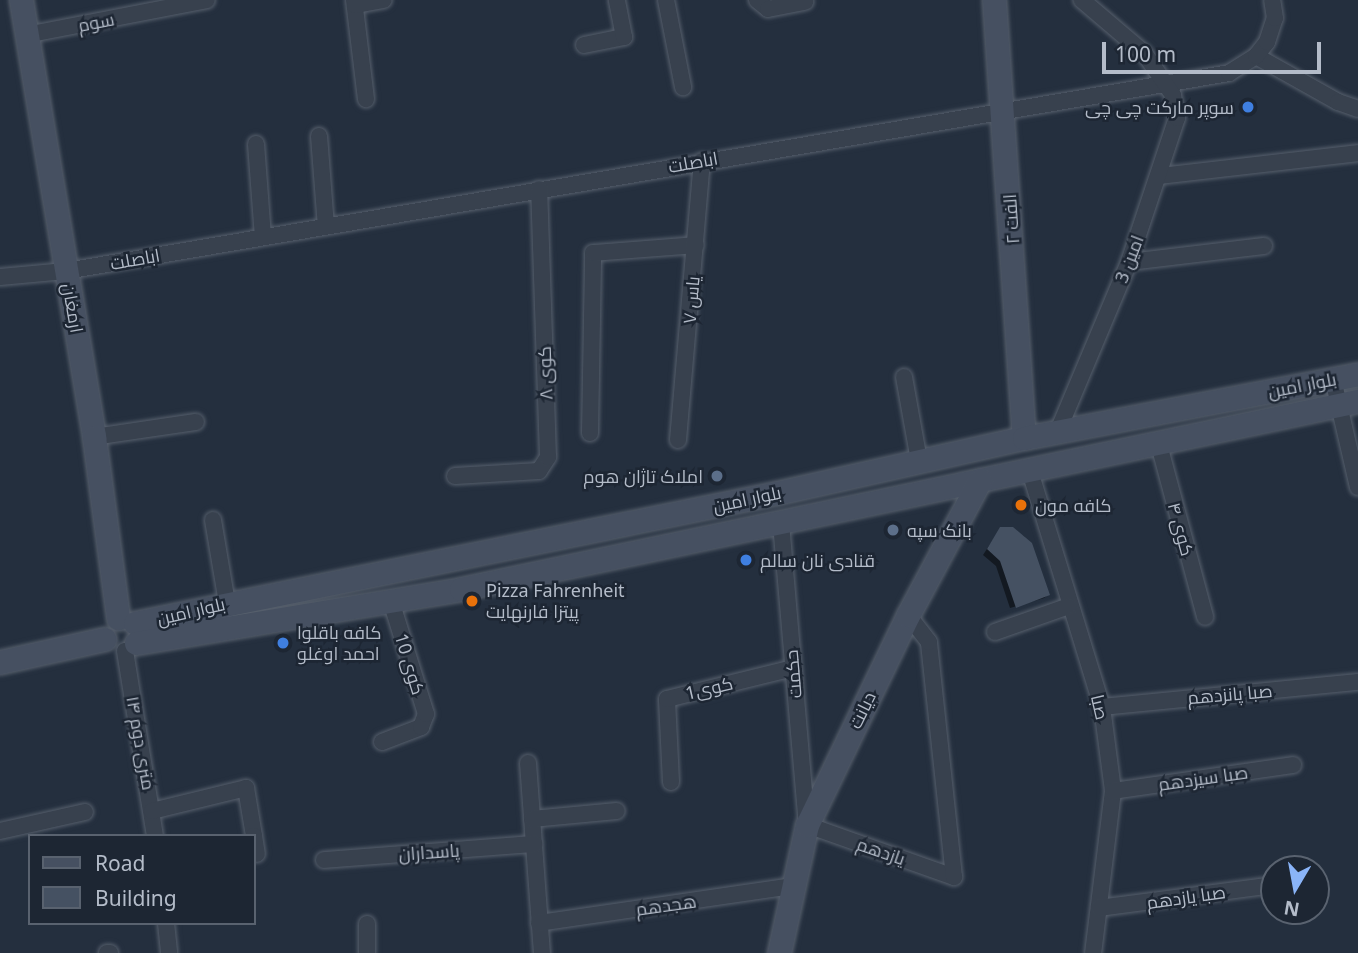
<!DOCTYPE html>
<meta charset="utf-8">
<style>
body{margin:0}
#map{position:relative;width:1358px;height:953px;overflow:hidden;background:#242f3e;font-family:"Noto Sans",Cairo,sans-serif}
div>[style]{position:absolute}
.shadow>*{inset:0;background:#0007}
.building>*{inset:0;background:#455162}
.roads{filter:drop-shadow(0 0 2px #565f6c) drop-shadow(0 0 2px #565f6c)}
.street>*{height:16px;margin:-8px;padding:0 8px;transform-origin:8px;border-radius:8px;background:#38414e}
.secondary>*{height:23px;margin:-11.5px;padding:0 11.5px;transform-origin:11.5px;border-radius:11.5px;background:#465061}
.dots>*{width:19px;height:19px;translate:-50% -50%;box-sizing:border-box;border:4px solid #1d2633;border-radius:50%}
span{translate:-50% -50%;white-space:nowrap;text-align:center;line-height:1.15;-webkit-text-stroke:5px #1d2633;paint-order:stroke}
.street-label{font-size:18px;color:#b4bcc9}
.poi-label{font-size:18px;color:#b4bcc9}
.right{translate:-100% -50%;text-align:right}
.left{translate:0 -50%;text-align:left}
.legend{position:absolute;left:28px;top:834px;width:228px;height:91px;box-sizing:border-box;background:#1d2633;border:2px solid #59626f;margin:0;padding:9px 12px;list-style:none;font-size:21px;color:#b4bcc9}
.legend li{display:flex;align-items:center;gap:14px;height:35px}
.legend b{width:35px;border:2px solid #59626f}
.north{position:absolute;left:1260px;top:855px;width:70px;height:70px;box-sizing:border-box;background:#1d2633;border:2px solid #59626f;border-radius:50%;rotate:190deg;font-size:19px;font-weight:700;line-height:28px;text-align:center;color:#b4bcc9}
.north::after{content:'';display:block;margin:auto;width:24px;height:32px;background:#8ab4f8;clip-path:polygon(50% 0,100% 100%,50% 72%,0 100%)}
.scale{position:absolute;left:1102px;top:42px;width:219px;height:32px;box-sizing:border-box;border:4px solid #b4bcc9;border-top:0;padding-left:9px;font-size:21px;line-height:24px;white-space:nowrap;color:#b4bcc9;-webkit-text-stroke:5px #1d2633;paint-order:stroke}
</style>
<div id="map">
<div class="shadow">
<i style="clip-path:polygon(1000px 529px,1024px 536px,1048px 595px,1044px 598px,1010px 608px,996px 566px,983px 555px)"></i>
</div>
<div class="building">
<i style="clip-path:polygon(1000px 527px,1013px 527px,1032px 543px,1050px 595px,1016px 608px,1000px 561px,987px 549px)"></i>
</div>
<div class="roads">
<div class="street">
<i style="left:354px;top:0;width:100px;rotate:83.1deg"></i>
<i style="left:666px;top:0;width:89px;rotate:78.9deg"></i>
<i style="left:757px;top:0;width:14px;rotate:39deg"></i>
<i style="left:768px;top:9px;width:38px;rotate:-11deg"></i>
<i style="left:355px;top:5px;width:29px;rotate:-10deg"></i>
<i style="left:26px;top:35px;width:184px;rotate:-10.9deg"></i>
<i style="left:584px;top:45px;width:41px;rotate:-11.3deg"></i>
<i style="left:624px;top:37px;width:38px;rotate:-101deg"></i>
<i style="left:1256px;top:56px;width:94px;rotate:29.3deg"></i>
<i style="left:1338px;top:102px;width:21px;rotate:19deg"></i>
<i style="left:319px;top:136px;width:90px;rotate:85.6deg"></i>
<i style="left:256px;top:144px;width:93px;rotate:85.7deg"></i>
<i style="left:1160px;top:176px;width:199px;rotate:-6.6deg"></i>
<i style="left:1129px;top:262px;width:136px;rotate:-6.8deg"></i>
<i style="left:0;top:277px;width:66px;rotate:-5.2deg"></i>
<i style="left:66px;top:271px;width:1180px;rotate:-9.66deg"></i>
<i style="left:1229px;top:73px;width:32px;rotate:-32deg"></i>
<i style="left:1256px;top:56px;width:18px;rotate:-52deg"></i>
<i style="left:1267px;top:42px;width:25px;rotate:-72deg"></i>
<i style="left:1275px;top:18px;width:18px;rotate:-99deg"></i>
<i style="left:904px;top:377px;width:84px;rotate:79.8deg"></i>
<i style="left:1333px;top:379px;width:111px;rotate:77deg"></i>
<i style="left:1058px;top:431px;width:183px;rotate:-67.2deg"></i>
<i style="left:1129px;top:262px;width:152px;rotate:-71.6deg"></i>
<i style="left:1177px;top:118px;width:23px;rotate:-100deg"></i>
<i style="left:1173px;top:95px;width:51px;rotate:-124.6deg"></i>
<i style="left:1144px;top:53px;width:82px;rotate:-139.5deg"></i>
<i style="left:590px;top:433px;width:180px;rotate:-89deg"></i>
<i style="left:593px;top:253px;width:103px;rotate:-4.4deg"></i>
<i style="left:94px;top:437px;width:103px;rotate:-8.4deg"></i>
<i style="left:678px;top:440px;width:280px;rotate:-85.1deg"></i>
<i style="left:1158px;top:441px;width:182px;rotate:75deg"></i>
<i style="left:1029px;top:468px;width:250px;rotate:73deg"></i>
<i style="left:1102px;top:707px;width:85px;rotate:82.5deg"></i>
<i style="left:1113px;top:791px;width:163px;rotate:97deg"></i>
<i style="left:455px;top:476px;width:84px;rotate:-3.4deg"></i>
<i style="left:539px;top:471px;width:17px;rotate:-57deg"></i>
<i style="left:548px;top:457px;width:268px;rotate:-91.9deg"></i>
<i style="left:213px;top:520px;width:84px;rotate:80.4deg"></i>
<i style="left:781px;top:523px;width:303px;rotate:85.1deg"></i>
<i style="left:807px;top:825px;width:156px;rotate:19.5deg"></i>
<i style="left:954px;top:877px;width:236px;rotate:-96.1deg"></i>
<i style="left:929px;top:642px;width:34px;rotate:-128deg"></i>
<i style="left:995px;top:632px;width:78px;rotate:-19.4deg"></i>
<i style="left:125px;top:651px;width:187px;rotate:80.8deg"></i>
<i style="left:1102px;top:707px;width:257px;rotate:-5.6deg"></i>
<i style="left:382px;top:742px;width:42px;rotate:-21deg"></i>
<i style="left:421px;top:727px;width:14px;rotate:-69deg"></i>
<i style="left:426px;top:714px;width:118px;rotate:-107.2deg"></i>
<i style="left:528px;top:763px;width:191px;rotate:85.8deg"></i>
<i style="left:671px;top:782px;width:83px;rotate:-92.8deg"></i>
<i style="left:667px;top:699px;width:130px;rotate:-13.8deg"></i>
<i style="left:1113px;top:791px;width:182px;rotate:-8.2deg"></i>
<i style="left:152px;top:811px;width:97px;rotate:-13.7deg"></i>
<i style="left:246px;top:788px;width:49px;rotate:80.5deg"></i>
<i style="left:532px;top:819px;width:85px;rotate:-5.4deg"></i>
<i style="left:0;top:831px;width:87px;rotate:-12.6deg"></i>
<i style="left:254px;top:836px;width:18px;rotate:81deg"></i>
<i style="left:324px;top:860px;width:211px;rotate:-4.4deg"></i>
<i style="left:1099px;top:908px;width:177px;rotate:-7.5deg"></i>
<i style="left:166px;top:923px;width:30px;rotate:84deg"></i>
<i style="left:539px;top:923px;width:256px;rotate:-8.3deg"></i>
<i style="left:367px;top:924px;width:29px;rotate:90deg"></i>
<i style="left:107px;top:953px;width:3px"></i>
</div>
<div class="secondary">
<i style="left:21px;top:0;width:443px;rotate:80.5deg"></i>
<i style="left:94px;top:437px;width:183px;rotate:82.4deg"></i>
<i style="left:994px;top:0;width:439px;rotate:86.1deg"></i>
<i style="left:135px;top:623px;width:655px;rotate:-11.45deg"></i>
<i style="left:777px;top:493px;width:253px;rotate:-12.6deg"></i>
<i style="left:1024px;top:438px;width:340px;rotate:-10.8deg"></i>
<i style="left:136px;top:643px;width:329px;rotate:-9.4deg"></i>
<i style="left:461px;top:589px;width:916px;rotate:-11.84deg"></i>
<i style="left:0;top:662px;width:107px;rotate:-12.4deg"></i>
<i style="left:779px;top:953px;width:131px;rotate:-77.7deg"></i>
<i style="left:807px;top:825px;width:233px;rotate:-64.3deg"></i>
<i style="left:908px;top:615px;width:153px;rotate:-61.9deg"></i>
</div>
</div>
<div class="dots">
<i style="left:1248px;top:107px;background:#3f7fe0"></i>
<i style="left:717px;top:476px;background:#5c6f8a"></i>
<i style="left:1021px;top:505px;background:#e8710a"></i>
<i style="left:893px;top:530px;background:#5c6f8a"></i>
<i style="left:746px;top:560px;background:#3f7fe0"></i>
<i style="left:472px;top:601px;background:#e8710a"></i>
<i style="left:283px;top:643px;background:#3f7fe0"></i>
</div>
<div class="street-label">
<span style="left:96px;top:22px;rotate:-11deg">سوم</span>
<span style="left:693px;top:162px;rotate:-10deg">اباصلت</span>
<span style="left:1011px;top:219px;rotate:-94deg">الفت ۲</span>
<span style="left:135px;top:259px;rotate:-10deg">اباصلت</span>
<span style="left:1129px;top:259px;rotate:-69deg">امین 3</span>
<span style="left:691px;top:300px;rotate:-85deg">یاس ۷</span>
<span style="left:73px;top:308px;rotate:80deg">ارمغان</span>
<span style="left:545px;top:373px;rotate:-92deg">کوی ۸</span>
<span style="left:1302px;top:385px;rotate:-11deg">بلوار امین</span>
<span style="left:747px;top:499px;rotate:-12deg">بلوار امین</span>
<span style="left:1181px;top:529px;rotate:75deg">کوی ۴</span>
<span style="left:191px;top:611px;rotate:-13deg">بلوار امین</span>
<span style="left:410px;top:664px;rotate:73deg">کوی 10</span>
<span style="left:793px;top:674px;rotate:-95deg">حکمت</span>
<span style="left:709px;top:688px;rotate:-13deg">کوی1</span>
<span style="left:1230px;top:694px;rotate:-5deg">صبا پانزدهم</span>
<span style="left:1100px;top:707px;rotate:77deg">صبا</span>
<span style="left:862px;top:710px;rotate:-64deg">دیانت</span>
<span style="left:141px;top:743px;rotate:80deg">۱۴ متری دوم</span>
<span style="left:1203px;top:778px;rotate:-8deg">صبا سیزدهم</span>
<span style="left:881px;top:851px;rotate:19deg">یازدهم</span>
<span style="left:429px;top:852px;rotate:-4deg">پاسداران</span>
<span style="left:1186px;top:897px;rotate:-8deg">صبا یازدهم</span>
<span style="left:666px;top:905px;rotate:-8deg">هجدهم</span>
</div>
<div class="poi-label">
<span class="right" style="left:1234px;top:107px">سوپر مارکت چی چی</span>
<span class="right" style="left:703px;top:476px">املاک تاژان هوم</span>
<span class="left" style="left:1035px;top:505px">کافه مون</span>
<span class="left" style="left:907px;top:530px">بانک سپه</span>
<span class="left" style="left:760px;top:560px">قنادی نان سالم</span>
<span class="left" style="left:486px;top:601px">Pizza Fahrenheit<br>پیتزا فارنهایت</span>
<span class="left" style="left:297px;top:643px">کافه باقلوا<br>احمد اوغلو</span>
</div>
<ul class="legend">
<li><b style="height:9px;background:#465061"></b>Road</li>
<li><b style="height:19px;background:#455162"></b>Building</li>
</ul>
<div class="north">N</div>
<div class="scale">100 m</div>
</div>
